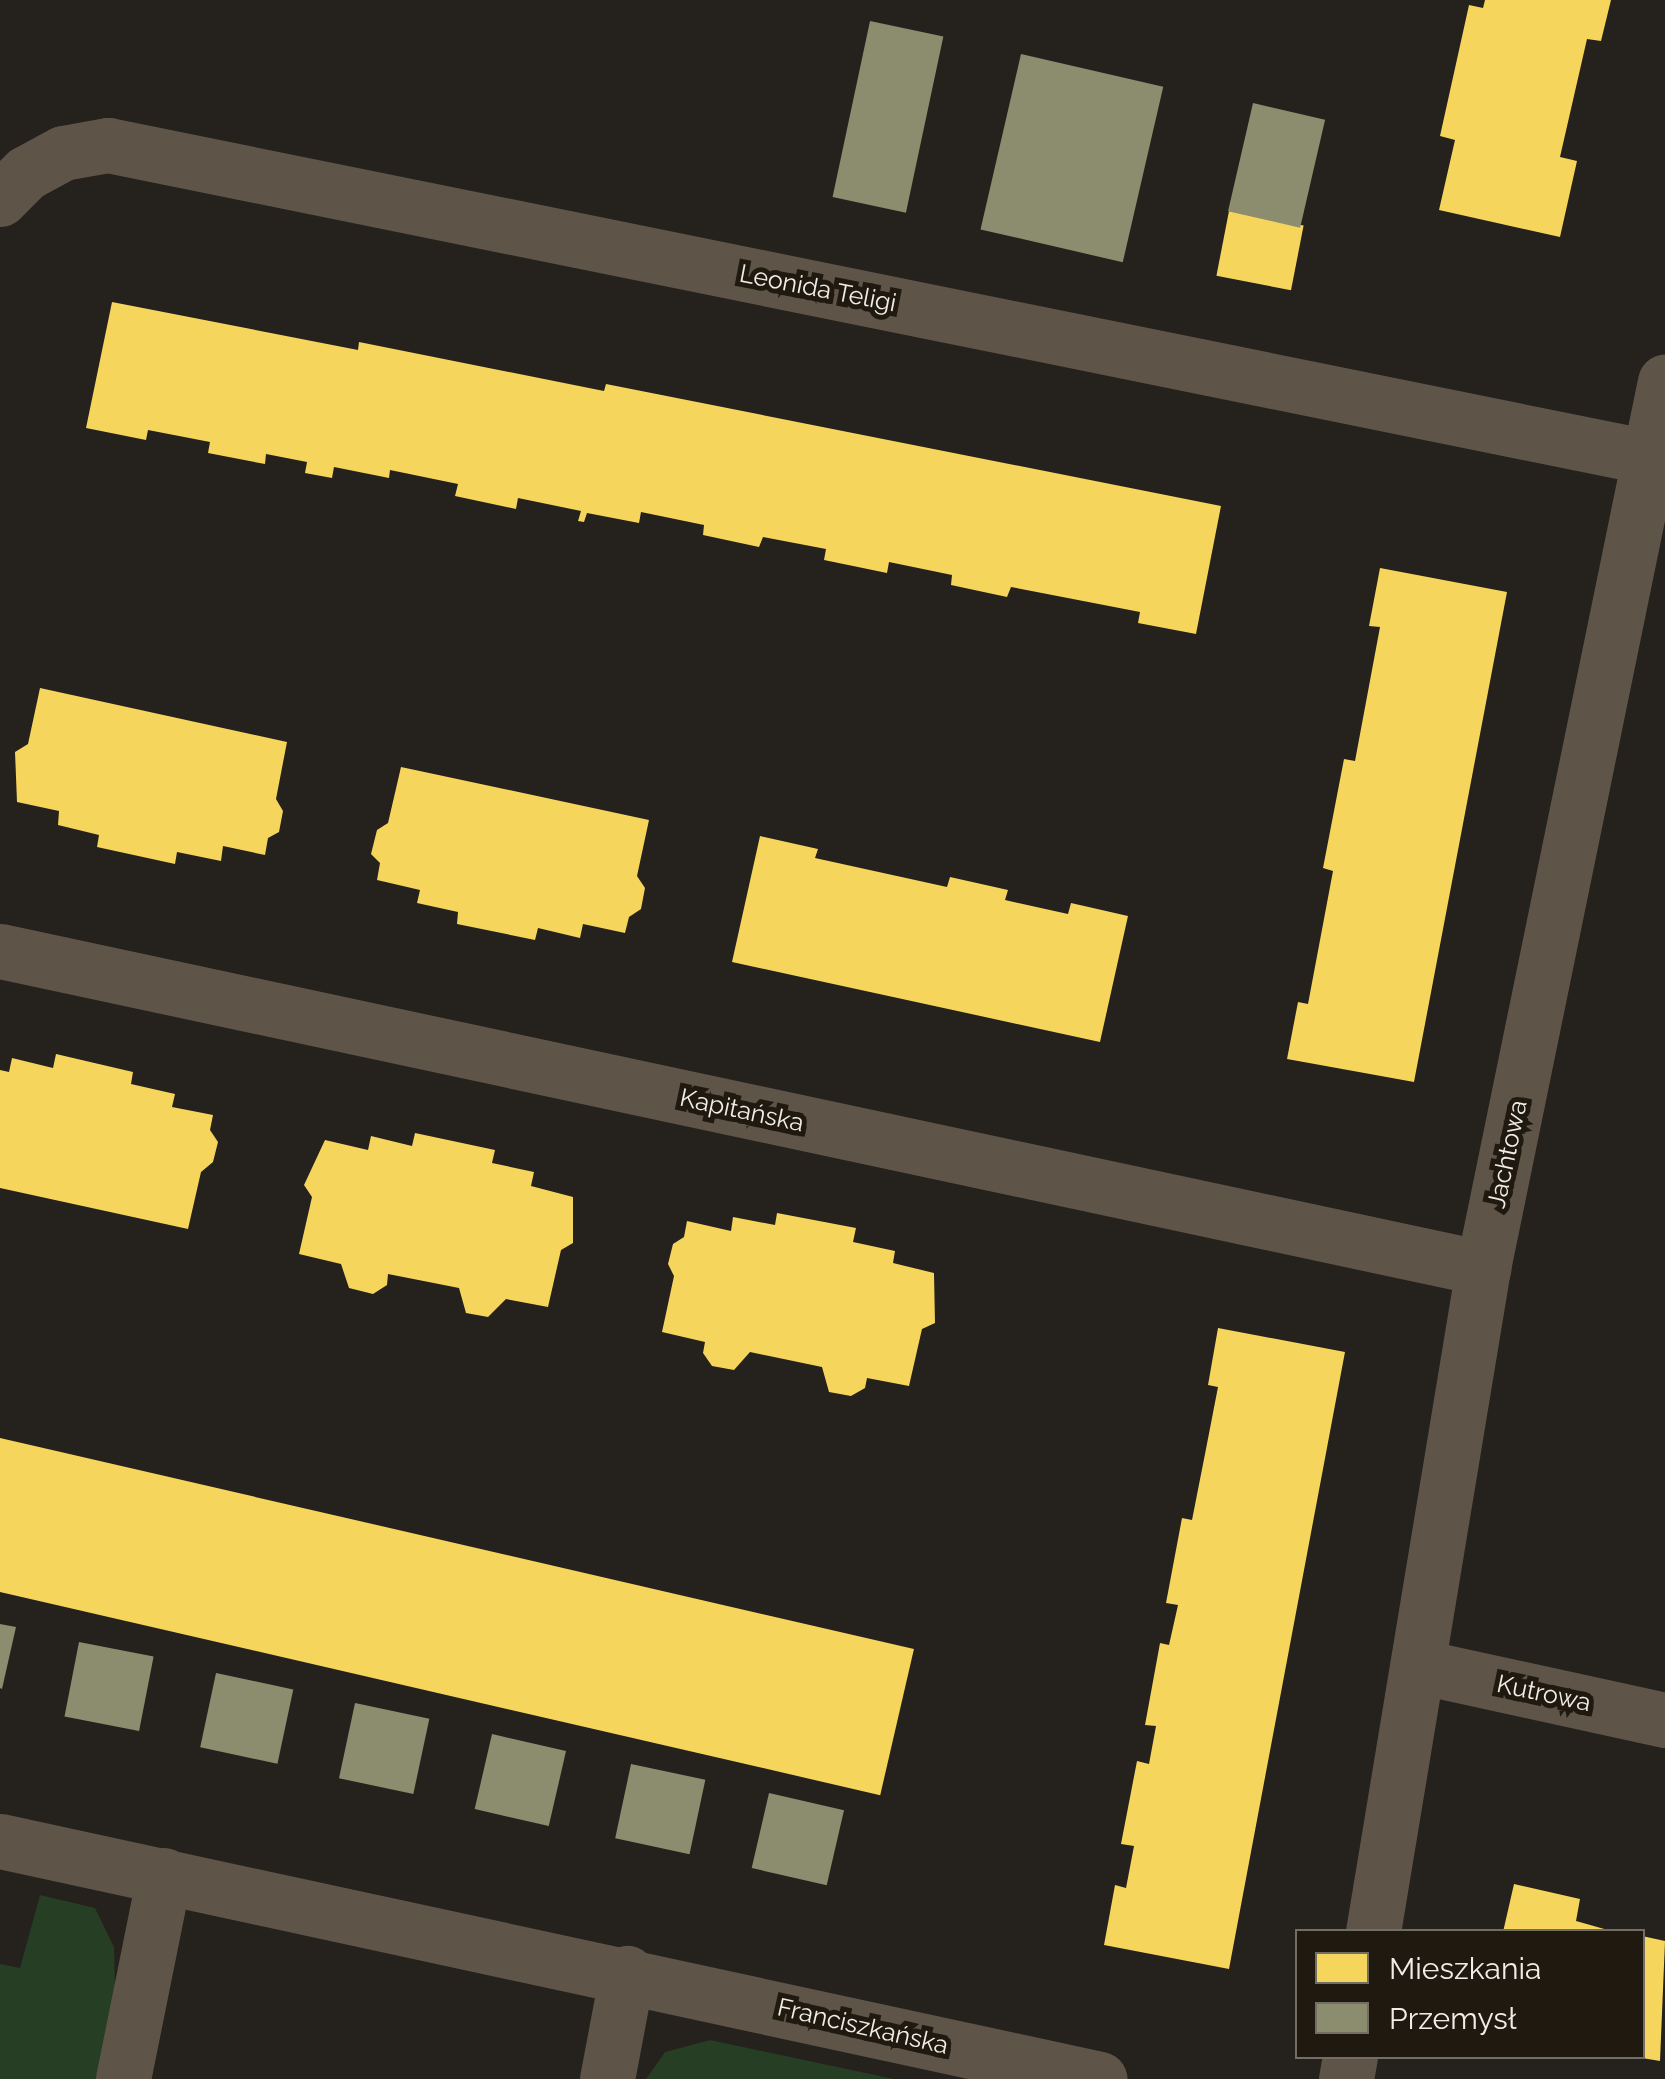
<!DOCTYPE html>
<meta charset="utf-8">
<style>
body{margin:0}
#map{position:relative;width:1665px;height:2079px;overflow:hidden;background:#25211c;font-family:Raleway,sans-serif}
div>[style]{position:absolute}
.green>*{inset:0;background:#263e24}
.homes>*{inset:0;background:#f6d55c;transform-origin:0 0}
.industry>*{inset:0;background:#8c8c6e;transform-origin:0 0}
.street>*{height:55px;margin:-27.5px;padding:0 27.5px;transform-origin:27.5px;border-radius:27.5px;background:#5e5548}
span{translate:-50% -50%;white-space:nowrap;text-align:center;line-height:1.15;-webkit-text-stroke:10px #1f190f;paint-order:stroke}
.street-label{font-size:25px;color:#f1ede6}
.legend{position:absolute;left:1295px;top:1929px;width:350px;height:130px;box-sizing:border-box;background:#1f190f;border:2px solid #736e65;margin:0;padding:12px 18px;list-style:none;font-size:30px;color:#f1ede6}
.legend li{display:flex;align-items:center;gap:20px;height:50px}
.legend b{width:50px;border:2px solid #736e65}
</style>
<div id="map">
<div class="green">
<i style="clip-path:polygon(40px 1895px,95px 1908px,114px 1947px,115px 1988px,96px 2079px,0 2079px,0 1964px,20px 1968px)"></i>
<i style="clip-path:polygon(710px 2040px,894px 2079px,646px 2079px,665px 2052px)"></i>
</div>
<div class="homes">
<i style="clip-path:polygon(1485px 0,1611px 0,1601px 41px,1587px 39px,1560px 157px,1577px 161px,1560px 237px,1439px 210px,1455px 140px,1440px 136px,1469px 5px,1483px 8px)"></i>
<i style="left:1229px;top:211px;width:76px;height:66px;rotate:11deg"></i>
<i style="clip-path:polygon(112px 302px,358px 350px,359px 342px,604px 391px,606px 384px,1221px 506px,1196px 634px,1138px 623px,1140px 612px,1011px 587px,1007px 597px,951px 585px,952px 575px,889px 562px,887px 573px,824px 560px,826px 549px,763px 537px,759px 547px,703px 535px,704px 525px,641px 512px,639px 523px,587px 513px,584px 522px,578px 521px,581px 511px,518px 498px,516px 509px,455px 496px,458px 484px,390px 470px,389px 478px,334px 467px,332px 478px,305px 473px,307px 462px,266px 454px,265px 464px,208px 453px,210px 442px,148px 430px,146px 440px,86px 428px)"></i>
<i style="clip-path:polygon(1380px 568px,1507px 592px,1414px 1082px,1287px 1059px,1298px 1002px,1308px 1004px,1333px 871px,1323px 868px,1344px 759px,1355px 761px,1380px 627px,1369px 626px)"></i>
<i style="clip-path:polygon(40px 688px,287px 742px,276px 799px,283px 811px,279px 832px,268px 838px,265px 855px,223px 846px,221px 861px,177px 852px,175px 864px,97px 847px,99px 835px,58px 825px,59px 811px,17px 802px,15px 752px,28px 744px)"></i>
<i style="clip-path:polygon(401px 767px,649px 820px,637px 876px,645px 888px,641px 909px,629px 917px,625px 933px,583px 924px,580px 938px,538px 928px,535px 940px,457px 924px,458px 912px,417px 903px,420px 890px,377px 880px,380px 863px,371px 854px,377px 830px,388px 823px)"></i>
<i style="clip-path:polygon(760px 836px,818px 849px,815px 858px,947px 887px,950px 877px,1008px 890px,1005px 900px,1068px 914px,1071px 903px,1128px 916px,1100px 1042px,732px 962px)"></i>
<i style="clip-path:polygon(56px 1054px,133px 1072px,131px 1084px,175px 1094px,172px 1107px,213px 1115px,210px 1130px,218px 1142px,213px 1162px,201px 1172px,188px 1229px,0 1188px,0 1070px,9px 1072px,12px 1058px,53px 1068px)"></i>
<i style="clip-path:polygon(415px 1133px,495px 1150px,492px 1163px,534px 1172px,531px 1186px,573px 1197px,573px 1243px,561px 1250px,548px 1307px,506px 1299px,488px 1317px,466px 1313px,459px 1288px,388px 1274px,387px 1285px,373px 1294px,349px 1288px,341px 1264px,299px 1254px,312px 1197px,304px 1185px,325px 1140px,368px 1150px,371px 1136px,412px 1146px)"></i>
<i style="clip-path:polygon(777px 1213px,856px 1228px,853px 1242px,895px 1251px,893px 1263px,934px 1273px,935px 1323px,922px 1329px,909px 1386px,867px 1378px,865px 1388px,851px 1396px,829px 1392px,822px 1367px,750px 1352px,734px 1370px,712px 1366px,703px 1353px,705px 1342px,662px 1332px,674px 1276px,668px 1264px,673px 1244px,684px 1237px,687px 1221px,731px 1231px,733px 1217px,775px 1225px)"></i>
<i style="clip-path:polygon(1218px 1328px,1345px 1352px,1229px 1969px,1104px 1945px,1115px 1885px,1126px 1888px,1134px 1846px,1121px 1844px,1137px 1761px,1149px 1764px,1156px 1726px,1145px 1725px,1160px 1643px,1169px 1645px,1178px 1605px,1166px 1603px,1182px 1518px,1192px 1520px,1205px 1454px,1218px 1387px,1208px 1385px)"></i>
<i style="left:0;top:1438px;width:938px;height:150px;rotate:13deg"></i>
<i style="clip-path:polygon(1514px 1884px,1580px 1899px,1576px 1921px,1615px 1932px,1503px 1932px)"></i>
<i style="clip-path:polygon(1642px 1936px,1665px 1941px,1660px 2061px,1642px 2058px)"></i>
</div>
<div class="industry">
<i style="left:870px;top:21px;width:75px;height:180px;rotate:12deg"></i>
<i style="left:1021px;top:54px;width:146px;height:180px;rotate:13deg"></i>
<i style="left:1253px;top:103px;width:74px;height:111px;rotate:13deg"></i>
<i style="clip-path:polygon(0 1624px,16px 1627px,2px 1689px,0 1688px)"></i>
<i style="left:79px;top:1642px;width:76px;height:76px;rotate:11deg"></i>
<i style="left:216px;top:1673px;width:79px;height:76px;rotate:12deg"></i>
<i style="left:355px;top:1703px;width:76px;height:77px;rotate:12deg"></i>
<i style="left:492px;top:1734px;width:76px;height:77px;rotate:13deg"></i>
<i style="left:631px;top:1764px;width:76px;height:76px;rotate:12deg"></i>
<i style="left:769px;top:1793px;width:77px;height:77px;rotate:13deg"></i>
</div>
<div class="street">
<i style="left:0;top:199px;width:37px;rotate:-45deg"></i>
<i style="left:26px;top:173px;width:42px;rotate:-28.4deg"></i>
<i style="left:63px;top:153px;width:46px;rotate:-10.1deg"></i>
<i style="left:108px;top:145px;width:1572px;rotate:11.45deg"></i>
<i style="left:0;top:951px;width:1517px;rotate:12.07deg"></i>
<i style="left:1422px;top:1667px;width:249px;rotate:12.3deg"></i>
<i style="left:0;top:1841px;width:1125px;rotate:12.21deg"></i>
<i style="left:1373px;top:1932px;width:673px;rotate:-80.59deg"></i>
<i style="left:1483px;top:1268px;width:905px;rotate:-78.4deg"></i>
<i style="left:123px;top:2079px;width:208px;rotate:-78.6deg"></i>
<i style="left:607px;top:2079px;width:108px;rotate:-79.3deg"></i>
<i style="left:1346px;top:2079px;width:23px;rotate:-80deg"></i>
</div>
<div class="street-label">
<span style="left:818px;top:288px;rotate:11deg">Leonida Teligi</span>
<span style="left:742px;top:1110px;rotate:12deg">Kapitańska</span>
<span style="left:1507px;top:1154px;rotate:-78deg">Jachtowa</span>
<span style="left:1544px;top:1693px;rotate:12deg">Kutrowa</span>
<span style="left:863px;top:2026px;rotate:13deg">Franciszkańska</span>
</div>
<ul class="legend">
<li><b style="height:28px;background:#f6d55c"></b>Mieszkania</li>
<li><b style="height:28px;background:#8c8c6e"></b>Przemysł</li>
</ul>
</div>
